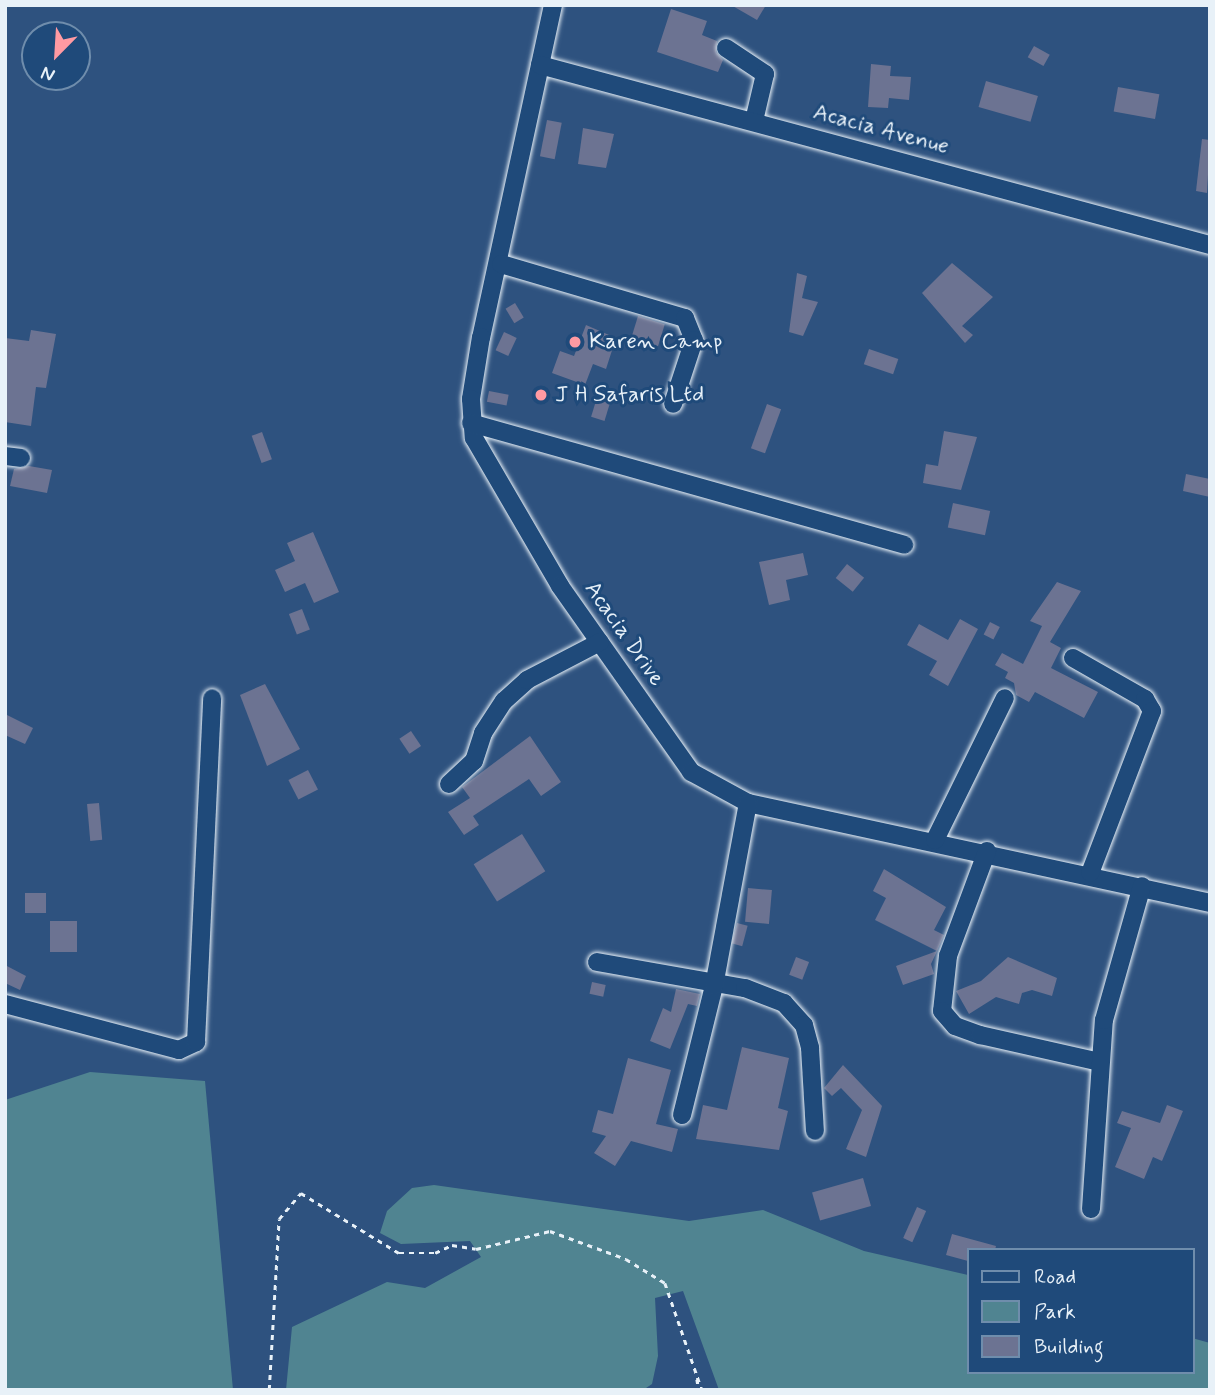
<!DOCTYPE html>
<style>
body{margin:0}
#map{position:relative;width:1215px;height:1395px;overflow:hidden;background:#2e527f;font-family:Mynerve,sans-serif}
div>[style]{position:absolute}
.green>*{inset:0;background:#508491}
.building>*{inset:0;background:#6c7392;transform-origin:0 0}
.path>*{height:2.5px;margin-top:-1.25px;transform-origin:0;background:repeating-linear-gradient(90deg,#e8f1f8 0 5px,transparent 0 10px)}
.roads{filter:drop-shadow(0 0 2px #e8f1f8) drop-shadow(0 0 2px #e8f1f8)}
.minor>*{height:18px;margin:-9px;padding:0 9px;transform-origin:9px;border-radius:9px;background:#1f4a7a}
.dots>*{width:19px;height:19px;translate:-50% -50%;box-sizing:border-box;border:4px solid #1f4a7a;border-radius:50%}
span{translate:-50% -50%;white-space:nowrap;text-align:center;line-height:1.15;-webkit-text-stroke:6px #1f4a7a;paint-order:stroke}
.street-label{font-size:23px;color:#e8f1f8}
.poi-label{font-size:23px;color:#e8f1f8}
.left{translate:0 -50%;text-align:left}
.frame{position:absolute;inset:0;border:7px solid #e8f1f8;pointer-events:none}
.legend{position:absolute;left:967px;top:1248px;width:228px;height:126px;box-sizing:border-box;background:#1f4a7a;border:2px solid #6f8dac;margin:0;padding:9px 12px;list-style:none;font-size:21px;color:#e8f1f8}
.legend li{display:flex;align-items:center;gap:14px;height:35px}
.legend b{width:35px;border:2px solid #6f8dac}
.north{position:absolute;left:21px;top:21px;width:70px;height:70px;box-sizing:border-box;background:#1f4a7a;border:2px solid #6f8dac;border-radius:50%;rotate:204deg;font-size:19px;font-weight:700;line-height:28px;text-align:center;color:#e8f1f8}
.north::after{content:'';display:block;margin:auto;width:24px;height:32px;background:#ff9aa2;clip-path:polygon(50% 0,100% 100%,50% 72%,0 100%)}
</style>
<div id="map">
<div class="green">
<i style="clip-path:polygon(90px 1072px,205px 1081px,233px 1390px,5px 1390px,5px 1100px)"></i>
<i style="clip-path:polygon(434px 1185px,689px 1221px,763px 1210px,864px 1251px,968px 1275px,968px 1372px,1192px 1372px,1192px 1338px,1210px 1343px,1210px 1390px,719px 1390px,683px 1291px,655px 1298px,658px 1356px,652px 1384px,643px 1390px,286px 1390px,292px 1327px,387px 1282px,425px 1288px,481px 1257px,470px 1241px,401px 1244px,380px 1233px,387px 1211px,412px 1188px)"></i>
</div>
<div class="building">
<i style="clip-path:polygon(731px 5px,766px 5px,757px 20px)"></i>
<i style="clip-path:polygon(671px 9px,707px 21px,702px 35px,717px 41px,716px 52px,723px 60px,718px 72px,657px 52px)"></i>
<i style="left:1034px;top:46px;width:18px;height:13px;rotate:29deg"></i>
<i style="clip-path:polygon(871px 64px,891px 66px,890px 76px,911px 77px,909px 100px,889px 98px,888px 108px,868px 107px)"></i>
<i style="left:986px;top:81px;width:54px;height:27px;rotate:16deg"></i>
<i style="left:1118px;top:87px;width:42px;height:25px;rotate:10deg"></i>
<i style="left:547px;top:120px;width:15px;height:37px;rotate:11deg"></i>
<i style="clip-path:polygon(583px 128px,614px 134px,606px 168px,578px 164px)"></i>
<i style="clip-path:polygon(1202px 139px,1210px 140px,1207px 193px,1196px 191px)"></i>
<i style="clip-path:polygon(952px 263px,993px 297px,962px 326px,973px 335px,965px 343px,922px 293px)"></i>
<i style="clip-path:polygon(797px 273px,807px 276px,802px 298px,818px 302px,803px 336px,789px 332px)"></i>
<i style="left:515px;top:303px;width:17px;height:11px;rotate:59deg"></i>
<i style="left:638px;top:316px;width:28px;height:23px;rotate:17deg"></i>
<i style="clip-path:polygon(586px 325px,616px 338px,606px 369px,593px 364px,585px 385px,552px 373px,560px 351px,574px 356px)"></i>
<i style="clip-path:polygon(31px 330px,56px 334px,46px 388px,36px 387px,31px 426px,5px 422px,5px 338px,29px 341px)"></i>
<i style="left:504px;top:332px;width:14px;height:20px;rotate:25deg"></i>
<i style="left:869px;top:349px;width:31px;height:16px;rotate:19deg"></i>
<i style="left:489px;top:391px;width:20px;height:11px;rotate:11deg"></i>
<i style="left:599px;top:391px;width:14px;height:27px;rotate:17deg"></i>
<i style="left:767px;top:404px;width:15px;height:47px;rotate:20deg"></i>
<i style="clip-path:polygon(944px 431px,977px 437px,961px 490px,923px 483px,926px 464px,938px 466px)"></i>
<i style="left:262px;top:432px;width:29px;height:11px;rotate:70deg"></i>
<i style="clip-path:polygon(29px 466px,52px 470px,47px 493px,10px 486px,14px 469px)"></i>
<i style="clip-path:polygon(1186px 474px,1210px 479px,1210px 497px,1183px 491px)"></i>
<i style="left:953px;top:503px;width:38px;height:25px;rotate:12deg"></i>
<i style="clip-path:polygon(313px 532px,339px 592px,314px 603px,305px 583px,285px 592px,275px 570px,295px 561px,287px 543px)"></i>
<i style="clip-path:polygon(803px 553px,808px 575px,786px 580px,790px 600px,769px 605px,759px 562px)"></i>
<i style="left:847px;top:564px;width:22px;height:18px;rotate:39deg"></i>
<i style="clip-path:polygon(1057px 582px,1081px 591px,1050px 642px,1061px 648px,1051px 668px,1098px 692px,1084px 718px,1035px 692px,1029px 702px,1016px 695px,1014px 683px,1005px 678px,1008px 672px,995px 665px,1002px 653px,1023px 664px,1042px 626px,1030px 621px)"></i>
<i style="left:302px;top:609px;width:22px;height:14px;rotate:69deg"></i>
<i style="clip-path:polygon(960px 619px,978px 629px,948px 686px,929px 675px,937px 661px,907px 645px,919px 624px,948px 640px)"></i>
<i style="left:990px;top:622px;width:11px;height:14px;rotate:27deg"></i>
<i style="clip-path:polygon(265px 684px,300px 749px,267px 766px,240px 695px)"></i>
<i style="clip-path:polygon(5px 714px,33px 728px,25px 744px,5px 735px)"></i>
<i style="left:411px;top:731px;width:18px;height:14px;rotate:56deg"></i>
<i style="clip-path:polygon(530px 736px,561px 782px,541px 796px,529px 779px,473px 816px,479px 825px,464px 835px,448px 812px,470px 798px,462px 787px)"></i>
<i style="left:308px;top:770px;width:22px;height:22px;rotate:63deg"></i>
<i style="left:99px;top:803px;width:37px;height:12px;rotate:85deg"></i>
<i style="left:522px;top:834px;width:44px;height:57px;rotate:58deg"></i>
<i style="clip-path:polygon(884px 869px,946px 907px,934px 930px,944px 935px,938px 949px,931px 964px,934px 974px,903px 985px,896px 966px,937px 951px,875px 920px,886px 898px,873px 891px)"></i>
<i style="left:748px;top:888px;width:24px;height:34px;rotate:5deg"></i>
<i style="left:25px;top:893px;width:21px;height:20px"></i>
<i style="left:50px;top:921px;width:27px;height:31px"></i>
<i style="left:737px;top:923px;width:11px;height:21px;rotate:15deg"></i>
<i style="left:796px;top:957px;width:14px;height:19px;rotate:21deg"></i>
<i style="clip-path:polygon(1008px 957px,1057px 978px,1052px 996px,1032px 990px,1022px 993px,1019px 1004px,996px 997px,969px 1014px,956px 991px,981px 981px)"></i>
<i style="clip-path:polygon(5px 965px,26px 976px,20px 990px,5px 983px)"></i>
<i style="left:592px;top:982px;width:14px;height:12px;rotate:12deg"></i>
<i style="clip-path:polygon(676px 989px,700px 994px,697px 1006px,688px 1004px,670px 1049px,650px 1041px,663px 1008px,671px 1012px)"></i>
<i style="clip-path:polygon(742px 1047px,789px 1058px,778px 1108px,788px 1111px,779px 1150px,696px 1139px,703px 1105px,727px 1110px)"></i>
<i style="clip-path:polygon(628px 1058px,671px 1070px,656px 1124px,678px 1129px,672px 1152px,631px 1141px,615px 1166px,594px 1153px,606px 1136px,592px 1132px,598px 1110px,613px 1114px)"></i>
<i style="clip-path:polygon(843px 1065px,882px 1106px,866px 1157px,846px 1149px,862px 1110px,841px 1088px,832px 1096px,824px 1088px)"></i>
<i style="clip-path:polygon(1167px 1105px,1183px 1111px,1162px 1161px,1153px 1157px,1144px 1179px,1115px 1167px,1131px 1128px,1117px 1123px,1122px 1111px,1160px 1123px)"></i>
<i style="left:863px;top:1178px;width:29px;height:53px;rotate:74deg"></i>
<i style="left:917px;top:1207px;width:10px;height:34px;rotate:24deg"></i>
<i style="clip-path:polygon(952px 1234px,996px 1246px,995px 1250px,968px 1250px,968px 1261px,946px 1255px)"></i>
</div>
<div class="path">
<i style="left:697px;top:1379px;width:11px;rotate:80deg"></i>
<i style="left:269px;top:1390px;width:171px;rotate:-86.7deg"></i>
<i style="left:279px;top:1219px;width:34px;rotate:-50deg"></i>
<i style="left:301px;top:1193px;width:115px;rotate:31.5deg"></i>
<i style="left:399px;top:1253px;width:36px"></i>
<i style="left:435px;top:1253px;width:19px;rotate:-25deg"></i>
<i style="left:452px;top:1245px;width:24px;rotate:9deg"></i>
<i style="left:476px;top:1249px;width:76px;rotate:-13.7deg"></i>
<i style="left:550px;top:1231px;width:81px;rotate:20.2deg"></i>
<i style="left:626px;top:1259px;width:46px;rotate:31.6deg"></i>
<i style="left:665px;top:1283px;width:113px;rotate:70.9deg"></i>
</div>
<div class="roads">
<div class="minor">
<i style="left:553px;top:5px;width:340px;rotate:102.2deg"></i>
<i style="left:481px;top:337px;width:63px;rotate:99.2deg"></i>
<i style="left:471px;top:399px;width:39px;rotate:86deg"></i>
<i style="left:474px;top:438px;width:171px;rotate:59.8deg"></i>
<i style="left:560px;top:586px;width:228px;rotate:54.8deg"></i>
<i style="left:691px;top:772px;width:65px;rotate:28.5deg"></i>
<i style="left:748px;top:803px;width:473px;rotate:12.2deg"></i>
<i style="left:726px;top:48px;width:47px;rotate:33.7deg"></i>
<i style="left:765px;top:74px;width:48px;rotate:103.2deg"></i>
<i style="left:540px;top:65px;width:694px;rotate:15.04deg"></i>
<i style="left:501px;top:264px;width:192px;rotate:16.4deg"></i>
<i style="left:685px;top:318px;width:24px;rotate:68deg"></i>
<i style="left:694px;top:340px;width:67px;rotate:108.2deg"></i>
<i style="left:471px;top:423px;width:450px;rotate:15.7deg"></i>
<i style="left:5px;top:456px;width:16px;rotate:7deg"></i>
<i style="left:1073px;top:658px;width:83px;rotate:29.7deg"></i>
<i style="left:1145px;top:699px;width:14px;rotate:60deg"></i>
<i style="left:1152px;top:711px;width:173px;rotate:110.9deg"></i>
<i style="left:449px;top:784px;width:34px;rotate:-43deg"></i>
<i style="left:474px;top:761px;width:29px;rotate:-72deg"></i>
<i style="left:483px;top:733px;width:38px;rotate:-57deg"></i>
<i style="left:504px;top:701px;width:31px;rotate:-42deg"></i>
<i style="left:527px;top:680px;width:82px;rotate:-27.5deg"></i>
<i style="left:935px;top:840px;width:158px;rotate:-63.8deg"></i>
<i style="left:987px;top:851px;width:112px;rotate:110.4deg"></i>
<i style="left:948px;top:956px;width:55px;rotate:96.2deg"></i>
<i style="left:942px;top:1011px;width:20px;rotate:49deg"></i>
<i style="left:955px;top:1026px;width:27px;rotate:20deg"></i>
<i style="left:980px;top:1035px;width:123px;rotate:12.7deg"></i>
<i style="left:597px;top:962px;width:150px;rotate:10deg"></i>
<i style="left:745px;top:988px;width:42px;rotate:21deg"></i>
<i style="left:784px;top:1003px;width:30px;rotate:48deg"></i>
<i style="left:804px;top:1025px;width:24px;rotate:75deg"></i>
<i style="left:810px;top:1048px;width:83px;rotate:86.6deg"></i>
<i style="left:5px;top:1004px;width:180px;rotate:14.8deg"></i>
<i style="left:179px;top:1050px;width:19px;rotate:-25deg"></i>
<i style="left:196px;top:1042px;width:344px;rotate:-87.3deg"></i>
<i style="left:682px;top:1115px;width:133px;rotate:-76.1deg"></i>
<i style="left:714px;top:986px;width:186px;rotate:-79.5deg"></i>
<i style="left:1091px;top:1209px;width:189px;rotate:-86.1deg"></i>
<i style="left:1104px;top:1020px;width:139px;rotate:-74.2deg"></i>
</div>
</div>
<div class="dots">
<i style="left:575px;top:342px;background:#ff9aa2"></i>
<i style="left:541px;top:395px;background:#ff9aa2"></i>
</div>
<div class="street-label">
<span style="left:881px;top:130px;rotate:15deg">Acacia Avenue</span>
<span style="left:624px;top:634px;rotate:55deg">Acacia Drive</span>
</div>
<div class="poi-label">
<span class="left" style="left:589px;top:342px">Karen Camp</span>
<span class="left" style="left:555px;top:395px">J H Safaris Ltd</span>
</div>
<div class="frame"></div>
<ul class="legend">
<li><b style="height:9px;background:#1f4a7a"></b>Road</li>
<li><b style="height:19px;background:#508491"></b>Park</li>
<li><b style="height:19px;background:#6c7392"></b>Building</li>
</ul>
<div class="north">N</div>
</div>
